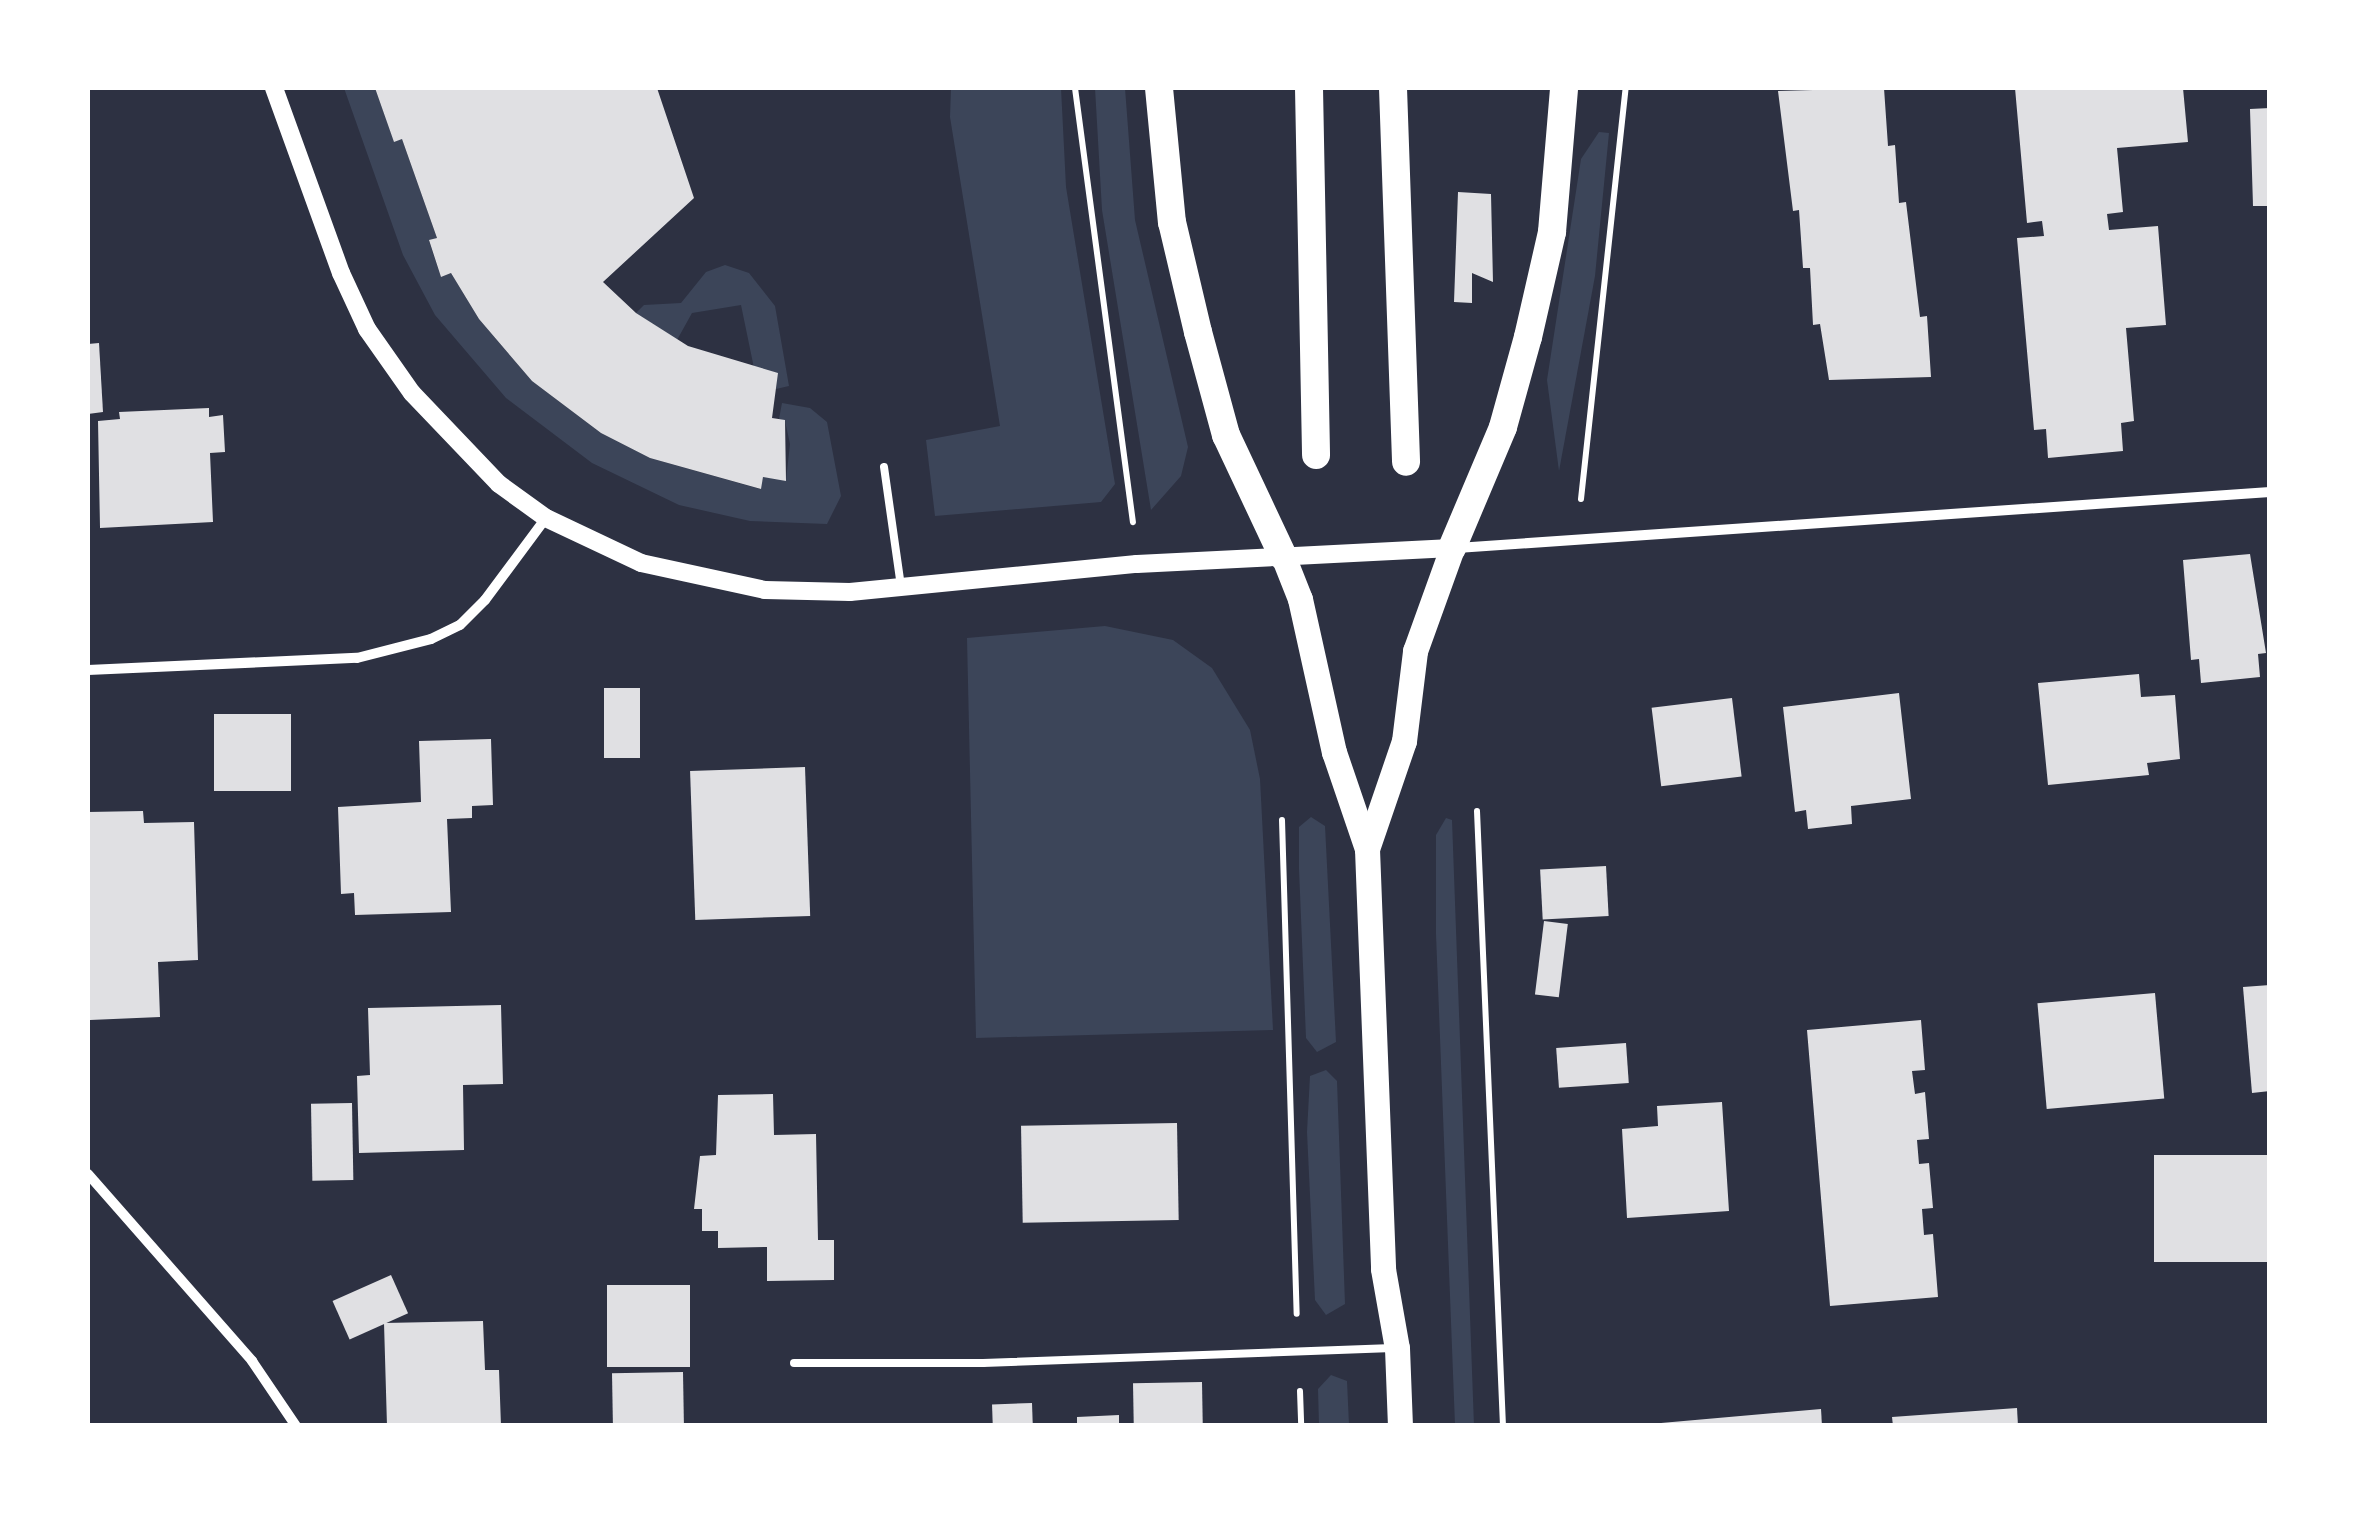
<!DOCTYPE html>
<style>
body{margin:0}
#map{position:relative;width:2357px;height:1513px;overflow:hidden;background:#2d3142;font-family:"Source Sans 3",sans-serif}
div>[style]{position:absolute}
.green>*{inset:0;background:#3c4559}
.building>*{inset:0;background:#e0e0e3;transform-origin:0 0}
.path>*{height:6px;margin:-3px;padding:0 3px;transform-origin:3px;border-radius:3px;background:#fff}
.service>*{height:8px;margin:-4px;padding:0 4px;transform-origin:4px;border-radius:4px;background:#fff}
.minor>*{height:10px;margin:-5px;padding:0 5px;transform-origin:5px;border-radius:5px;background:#fff}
.tertiary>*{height:18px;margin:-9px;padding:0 9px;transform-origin:9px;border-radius:9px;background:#fff}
.primary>*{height:25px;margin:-12.5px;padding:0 12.5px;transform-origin:12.5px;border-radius:12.5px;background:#fff}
.trunk>*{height:28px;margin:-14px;padding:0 14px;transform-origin:14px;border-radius:14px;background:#fff}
span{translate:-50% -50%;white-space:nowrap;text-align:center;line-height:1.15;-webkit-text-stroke:10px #fff;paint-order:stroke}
.frame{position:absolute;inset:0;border:90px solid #fff;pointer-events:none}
</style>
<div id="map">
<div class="green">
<i style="clip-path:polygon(344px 88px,375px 88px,394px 141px,402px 139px,437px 238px,429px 241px,441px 277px,451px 273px,479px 319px,532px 381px,601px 433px,650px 458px,760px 489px,763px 477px,786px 480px,790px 444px,785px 421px,779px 419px,782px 403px,810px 408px,827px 422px,841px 496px,827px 524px,750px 521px,679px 505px,592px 463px,506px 398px,435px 315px,403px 255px)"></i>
<i style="clip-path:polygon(951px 88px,1061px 88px,1066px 187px,1115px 484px,1101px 502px,935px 516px,926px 440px,1000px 426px,950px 117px)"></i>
<i style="clip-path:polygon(1095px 88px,1125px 88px,1135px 220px,1188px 447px,1181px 476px,1151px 510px,1102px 210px)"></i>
<i style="clip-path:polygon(1599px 132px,1609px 133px,1595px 276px,1559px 471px,1547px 380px,1581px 159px)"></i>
<i style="clip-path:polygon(725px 265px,749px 273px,775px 306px,789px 386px,776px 389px,777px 373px,754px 368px,741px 305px,692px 313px,677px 340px,636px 313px,644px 305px,681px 303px,706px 272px)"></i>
<i style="clip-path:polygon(1105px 626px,1173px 640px,1212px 668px,1250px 730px,1260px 779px,1273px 1030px,976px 1038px,967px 638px)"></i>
<i style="clip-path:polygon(1311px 817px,1325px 826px,1336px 1042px,1317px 1052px,1306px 1038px,1299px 869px,1299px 827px)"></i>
<i style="clip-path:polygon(1446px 818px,1452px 820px,1474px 1426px,1455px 1425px,1436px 934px,1436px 835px)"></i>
<i style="clip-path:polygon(1326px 1070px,1337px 1081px,1345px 1304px,1326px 1315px,1315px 1300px,1307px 1132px,1310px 1076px)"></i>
<i style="clip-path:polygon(1331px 1375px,1347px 1381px,1349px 1425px,1319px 1425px,1318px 1389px)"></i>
</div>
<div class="building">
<i style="clip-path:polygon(375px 88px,657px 88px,694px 198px,603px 282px,636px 313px,688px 346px,778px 373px,772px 418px,785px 420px,786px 481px,763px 477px,761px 489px,650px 458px,601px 433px,532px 381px,479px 319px,451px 273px,441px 277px,429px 240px,437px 238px,402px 139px,394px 142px)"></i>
<i style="clip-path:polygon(1884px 88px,1888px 146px,1895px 145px,1899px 203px,1906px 202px,1920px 317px,1927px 316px,1931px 377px,1829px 380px,1820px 324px,1813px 325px,1810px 268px,1803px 268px,1799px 210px,1793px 211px,1778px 91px)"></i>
<i style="clip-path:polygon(2015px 88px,2183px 88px,2188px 142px,2117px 148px,2123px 212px,2107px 214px,2109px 230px,2158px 226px,2166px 325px,2126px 328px,2134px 421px,2121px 423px,2123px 451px,2048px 458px,2046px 429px,2034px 430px,2017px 238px,2044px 236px,2042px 221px,2027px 223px)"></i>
<i style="clip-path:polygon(2270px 108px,2270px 206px,2253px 206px,2250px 109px)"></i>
<i style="clip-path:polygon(1458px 192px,1491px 194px,1493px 282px,1472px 273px,1472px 303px,1454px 302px)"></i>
<i style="clip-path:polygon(99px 343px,103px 412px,88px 414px,88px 344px)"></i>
<i style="clip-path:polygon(209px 408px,209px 417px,223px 415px,225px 452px,210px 453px,213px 522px,100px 528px,98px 421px,120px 419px,119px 412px)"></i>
<i style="clip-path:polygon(2250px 554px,2266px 653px,2258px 654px,2260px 677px,2201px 683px,2199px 659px,2191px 660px,2183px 560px)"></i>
<i style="clip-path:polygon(2139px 674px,2141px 697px,2175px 695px,2180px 759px,2147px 763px,2149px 775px,2048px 785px,2038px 683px)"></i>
<i style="left:640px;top:688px;width:70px;height:36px;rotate:90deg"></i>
<i style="clip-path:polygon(1899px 693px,1911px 799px,1851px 806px,1852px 824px,1808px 829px,1806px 810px,1795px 812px,1783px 707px)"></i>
<i style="left:1732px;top:698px;width:79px;height:81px;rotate:83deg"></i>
<i style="left:291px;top:714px;width:77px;height:77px;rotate:90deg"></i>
<i style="clip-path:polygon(491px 739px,493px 805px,472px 806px,472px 818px,447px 819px,451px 912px,355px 915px,354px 893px,341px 894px,338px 807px,421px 802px,419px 741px)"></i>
<i style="left:805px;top:767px;width:149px;height:115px;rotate:88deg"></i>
<i style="clip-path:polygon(143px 811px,144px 823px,194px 822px,198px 960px,158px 962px,160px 1017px,90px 1020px,88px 812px)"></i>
<i style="left:1606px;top:866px;width:50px;height:66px;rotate:87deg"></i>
<i style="left:1544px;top:921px;width:24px;height:74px;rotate:7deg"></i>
<i style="clip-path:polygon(2270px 985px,2270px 1091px,2252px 1093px,2243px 987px)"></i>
<i style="left:2155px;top:993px;width:106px;height:118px;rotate:85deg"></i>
<i style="clip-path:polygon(501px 1005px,503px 1084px,463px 1085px,464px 1150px,359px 1153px,357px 1076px,370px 1075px,368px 1008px)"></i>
<i style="clip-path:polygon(1921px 1020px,1925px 1070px,1912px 1071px,1915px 1094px,1925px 1092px,1929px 1139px,1917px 1140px,1919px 1164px,1929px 1163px,1933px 1208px,1922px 1209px,1924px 1235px,1933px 1234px,1938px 1297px,1830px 1306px,1807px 1030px)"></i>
<i style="left:1626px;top:1043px;width:40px;height:70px;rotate:86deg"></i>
<i style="clip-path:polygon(773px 1094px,774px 1135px,816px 1134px,818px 1240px,834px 1240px,834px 1280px,767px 1281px,767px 1247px,718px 1248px,718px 1231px,702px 1231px,702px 1209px,694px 1209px,700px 1156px,716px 1155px,718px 1095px)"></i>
<i style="clip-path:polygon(1722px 1102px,1729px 1211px,1627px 1218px,1622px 1129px,1658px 1126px,1657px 1106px)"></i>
<i style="left:352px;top:1103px;width:77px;height:41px;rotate:89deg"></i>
<i style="left:1177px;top:1123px;width:97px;height:156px;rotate:89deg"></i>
<i style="left:2270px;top:1155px;width:107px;height:116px;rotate:90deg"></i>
<i style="left:391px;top:1275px;width:42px;height:64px;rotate:66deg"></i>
<i style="left:607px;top:1285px;width:83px;height:82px"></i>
<i style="clip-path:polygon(483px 1321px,485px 1370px,499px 1370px,501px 1426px,387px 1426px,384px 1323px)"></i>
<i style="left:683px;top:1372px;width:54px;height:71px;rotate:89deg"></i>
<i style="left:1202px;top:1382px;width:44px;height:69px;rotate:89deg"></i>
<i style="left:1032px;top:1403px;width:23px;height:40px;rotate:88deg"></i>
<i style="clip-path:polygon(2017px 1408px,2018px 1426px,1893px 1426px,1892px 1417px)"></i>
<i style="clip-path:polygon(1821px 1409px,1822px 1426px,1661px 1426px,1661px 1423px)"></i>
<i style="clip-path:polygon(1119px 1415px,1119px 1426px,1077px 1426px,1077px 1417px)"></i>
</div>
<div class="path">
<i style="left:1075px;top:88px;width:438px;rotate:82.4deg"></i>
<i style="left:1581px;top:499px;width:413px;rotate:-83.8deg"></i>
<i style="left:1477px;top:811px;width:616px;rotate:87.58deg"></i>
<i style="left:1282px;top:820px;width:494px;rotate:88.3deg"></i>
<i style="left:1300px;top:1391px;width:35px;rotate:88deg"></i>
</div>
<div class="service">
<i style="left:884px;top:467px;width:121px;rotate:81.9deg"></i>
<i style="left:794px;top:1363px;width:189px"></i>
<i style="left:983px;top:1363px;width:410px;rotate:-2.1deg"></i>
</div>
<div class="minor">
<i style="left:1457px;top:548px;width:815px;rotate:-3.94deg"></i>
<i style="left:88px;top:670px;width:269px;rotate:-2.6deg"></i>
<i style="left:357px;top:658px;width:76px;rotate:-14.4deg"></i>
<i style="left:431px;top:639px;width:32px;rotate:-26deg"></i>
<i style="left:460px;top:625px;width:35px;rotate:-45deg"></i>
<i style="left:485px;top:600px;width:102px;rotate:-53.4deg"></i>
<i style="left:88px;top:1174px;width:249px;rotate:48.7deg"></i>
<i style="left:252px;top:1361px;width:78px;rotate:55.9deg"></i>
</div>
<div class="tertiary">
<i style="left:274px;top:88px;width:197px;rotate:70.1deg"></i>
<i style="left:341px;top:273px;width:62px;rotate:65.1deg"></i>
<i style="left:367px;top:329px;width:78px;rotate:54.9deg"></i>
<i style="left:412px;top:393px;width:126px;rotate:46.3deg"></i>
<i style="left:499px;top:484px;width:58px;rotate:35.9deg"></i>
<i style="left:546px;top:518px;width:105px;rotate:25.3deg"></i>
<i style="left:641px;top:563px;width:127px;rotate:12.3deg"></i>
<i style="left:765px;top:590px;width:85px;rotate:1.3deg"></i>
<i style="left:850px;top:592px;width:288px;rotate:-5.6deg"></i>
<i style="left:1137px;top:564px;width:315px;rotate:-2.9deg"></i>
</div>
<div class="primary">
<i style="left:1283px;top:556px;width:46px;rotate:68.4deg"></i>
<i style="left:1300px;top:599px;width:157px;rotate:77.5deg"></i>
<i style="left:1334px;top:752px;width:102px;rotate:71.2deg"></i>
<i style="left:1367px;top:849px;width:420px;rotate:87.8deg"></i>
<i style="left:1383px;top:1269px;width:80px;rotate:80deg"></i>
<i style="left:1397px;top:1348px;width:78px;rotate:87.8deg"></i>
<i style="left:1367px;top:849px;width:114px;rotate:-71.1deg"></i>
<i style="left:1404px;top:741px;width:91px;rotate:-83deg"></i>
<i style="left:1415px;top:651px;width:109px;rotate:-70.2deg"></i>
</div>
<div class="trunk">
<i style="left:1159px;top:88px;width:135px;rotate:84.5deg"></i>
<i style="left:1172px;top:222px;width:113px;rotate:76.7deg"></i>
<i style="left:1198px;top:332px;width:107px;rotate:74.8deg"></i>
<i style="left:1226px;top:435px;width:134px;rotate:64.8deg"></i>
<i style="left:1309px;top:88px;width:367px;rotate:88.9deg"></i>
<i style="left:1393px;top:88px;width:374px;rotate:88deg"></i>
<i style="left:1452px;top:548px;width:131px;rotate:-67.1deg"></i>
<i style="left:1503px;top:427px;width:93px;rotate:-74.5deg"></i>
<i style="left:1528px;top:337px;width:108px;rotate:-77.1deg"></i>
<i style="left:1552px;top:232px;width:144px;rotate:-85.2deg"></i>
</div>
<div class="frame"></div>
</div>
